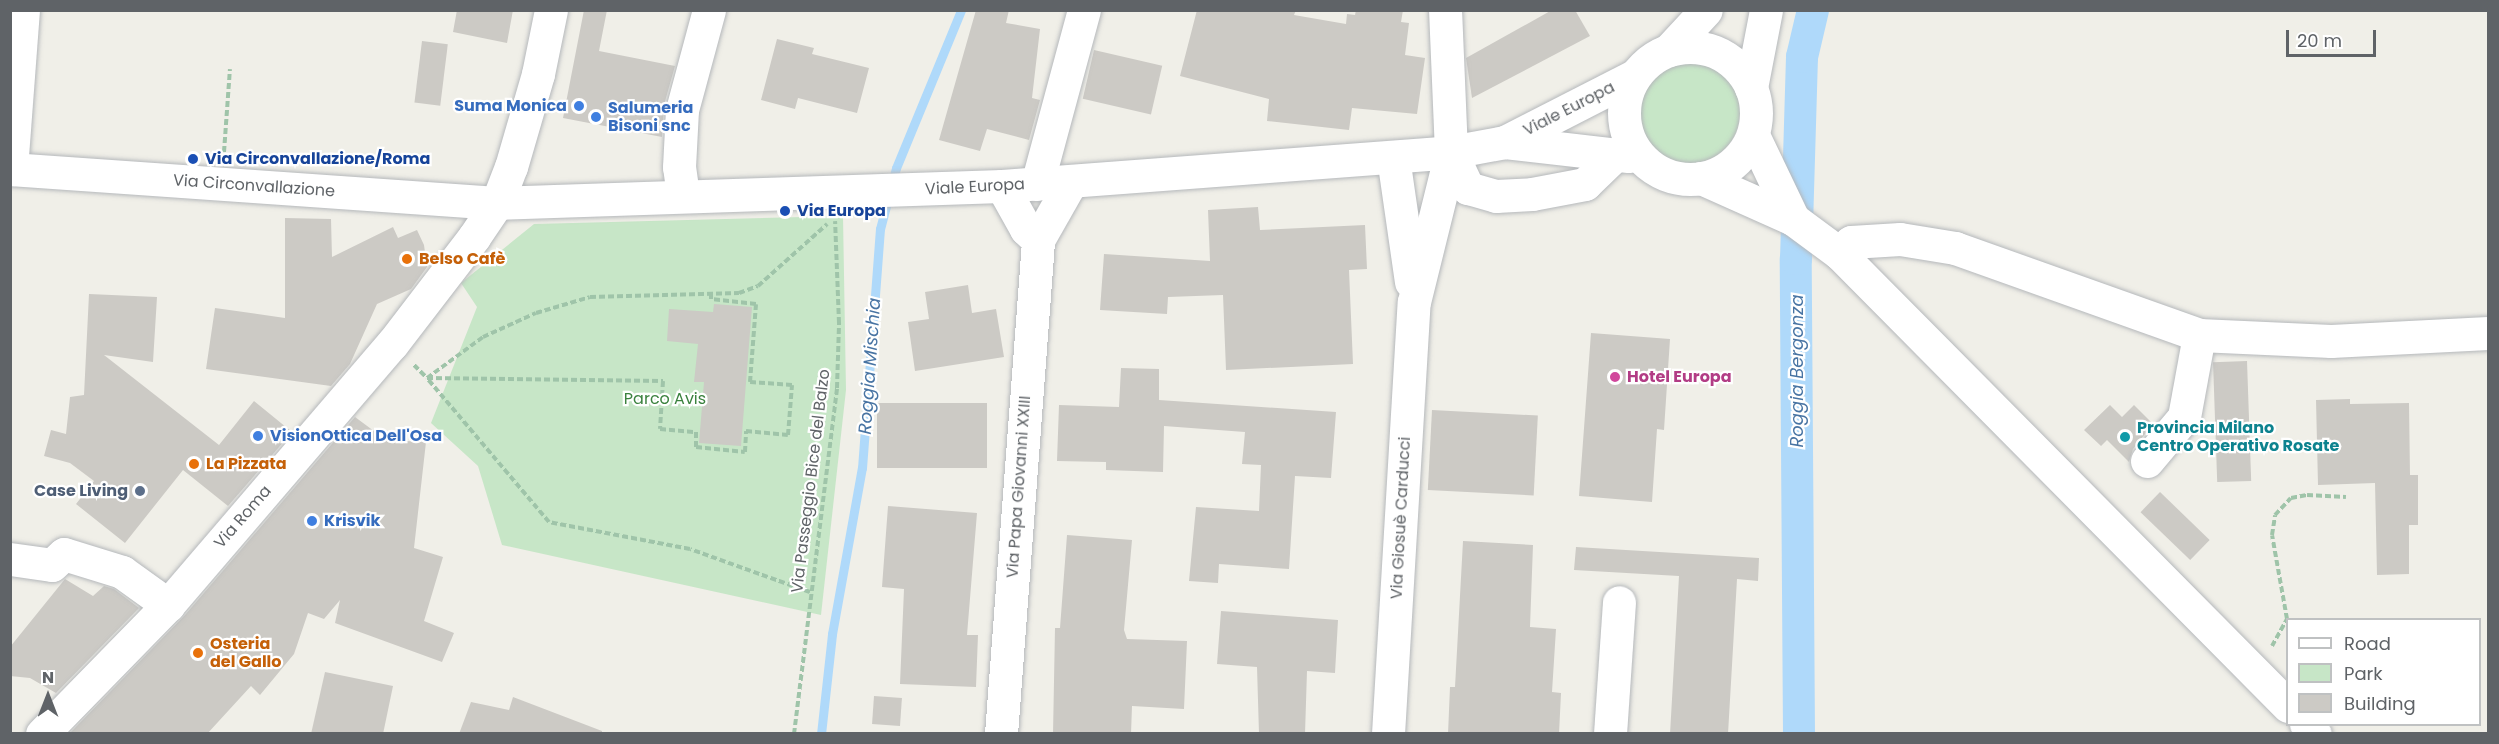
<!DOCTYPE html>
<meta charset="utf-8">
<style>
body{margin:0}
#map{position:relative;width:2499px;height:744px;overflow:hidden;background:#f0efe8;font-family:Poppins,sans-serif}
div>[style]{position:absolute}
.green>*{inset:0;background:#c7e6c7}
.round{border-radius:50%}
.stream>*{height:9px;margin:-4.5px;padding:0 4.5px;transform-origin:4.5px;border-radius:4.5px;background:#afd9fa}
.canal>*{height:32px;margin:-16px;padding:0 16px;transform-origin:16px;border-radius:16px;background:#afd9fa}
.building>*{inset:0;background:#cccac5;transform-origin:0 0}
.path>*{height:4px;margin-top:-2px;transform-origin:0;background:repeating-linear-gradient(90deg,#9fc4a9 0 6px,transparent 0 9px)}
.roads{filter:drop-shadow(0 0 2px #b5b8bb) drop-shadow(0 0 2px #b5b8bb)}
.minor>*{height:33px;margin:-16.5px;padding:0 16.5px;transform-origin:16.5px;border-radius:16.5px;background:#fff}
.minor>.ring{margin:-16.5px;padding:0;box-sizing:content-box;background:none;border:33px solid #fff;border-radius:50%}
.dots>*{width:16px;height:16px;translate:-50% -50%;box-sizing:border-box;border:3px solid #fff;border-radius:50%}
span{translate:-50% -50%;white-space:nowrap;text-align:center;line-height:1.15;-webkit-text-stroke:4.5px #fff;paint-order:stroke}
.shop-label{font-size:16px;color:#366cbe;font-weight:700}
.right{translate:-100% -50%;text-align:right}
.left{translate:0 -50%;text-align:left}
.street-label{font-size:16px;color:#5f6367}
.transit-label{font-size:16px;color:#164399;font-weight:700}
.food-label{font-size:16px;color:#c56008;font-weight:700}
.hotel-label{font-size:16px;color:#b23c85;font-weight:700}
.park-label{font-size:16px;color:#3b823f}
.culture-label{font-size:16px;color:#0d838f;font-weight:700}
.service-label{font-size:16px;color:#4e5e75;font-weight:700}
.water-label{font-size:18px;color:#4874a3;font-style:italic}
.frame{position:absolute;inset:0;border:12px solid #5f6367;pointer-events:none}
.legend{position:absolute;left:2286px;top:618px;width:195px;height:108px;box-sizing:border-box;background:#fff;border:2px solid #bfc1c2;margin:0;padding:8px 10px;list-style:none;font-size:18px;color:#5f6367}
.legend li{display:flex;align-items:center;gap:12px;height:30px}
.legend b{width:30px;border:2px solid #bfc1c2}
.north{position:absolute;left:18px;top:666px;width:60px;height:60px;-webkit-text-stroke:4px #fff;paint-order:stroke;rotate:0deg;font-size:16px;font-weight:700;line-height:24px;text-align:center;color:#5f6367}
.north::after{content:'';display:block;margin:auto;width:21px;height:27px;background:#5f6367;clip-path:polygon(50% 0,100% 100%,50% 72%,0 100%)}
.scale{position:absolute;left:2286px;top:30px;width:90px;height:27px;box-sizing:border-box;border:3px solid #5f6367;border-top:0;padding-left:8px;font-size:18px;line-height:21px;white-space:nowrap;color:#5f6367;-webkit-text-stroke:4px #fff;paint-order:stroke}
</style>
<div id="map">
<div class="green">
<i class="round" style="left:1636px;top:60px;width:104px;height:104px"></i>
<i style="clip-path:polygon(843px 216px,846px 390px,821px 615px,502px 545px,478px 466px,431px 423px,477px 307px,461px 283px,534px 224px)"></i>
</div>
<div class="stream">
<i style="left:821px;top:734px;width:101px;rotate:-83.7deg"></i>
<i style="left:832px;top:634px;width:169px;rotate:-79.8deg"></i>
<i style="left:862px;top:468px;width:240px;rotate:-85.7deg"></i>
<i style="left:880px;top:229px;width:63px;rotate:-75.3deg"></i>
<i style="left:896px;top:168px;width:171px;rotate:-67.6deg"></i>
</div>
<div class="canal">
<i style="left:1799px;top:734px;width:475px;rotate:-90.4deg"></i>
<i style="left:1796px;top:259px;width:202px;rotate:-88.3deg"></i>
<i style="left:1802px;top:57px;width:48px;rotate:-76.8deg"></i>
</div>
<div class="building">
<i style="clip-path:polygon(457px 10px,513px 10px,507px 43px,453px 32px)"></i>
<i style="clip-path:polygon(584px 10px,607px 10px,599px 51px,675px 66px,664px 105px,662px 137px,563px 118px)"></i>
<i style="clip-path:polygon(976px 10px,1009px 10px,1006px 23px,1040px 29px,1032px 98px,1040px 100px,1029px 140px,987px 129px,980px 151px,939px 140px)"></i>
<i style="clip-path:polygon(1197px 10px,1296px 10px,1294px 15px,1346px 24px,1347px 14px,1355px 15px,1356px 10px,1403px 10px,1401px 22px,1409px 23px,1405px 55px,1425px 58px,1417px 114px,1352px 108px,1349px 130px,1267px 121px,1269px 99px,1180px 76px)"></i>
<i style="clip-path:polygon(1552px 10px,1575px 10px,1590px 36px,1472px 98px,1466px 58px)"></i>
<i style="clip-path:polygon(777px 39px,814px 48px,812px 54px,869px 68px,857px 113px,798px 98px,795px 109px,761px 100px)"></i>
<i style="left:422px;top:41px;width:26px;height:62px;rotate:7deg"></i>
<i style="left:1094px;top:50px;width:70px;height:50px;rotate:13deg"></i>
<i style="clip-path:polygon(1258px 207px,1260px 230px,1365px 225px,1367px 269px,1349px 270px,1353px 364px,1226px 370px,1223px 295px,1168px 297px,1167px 314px,1100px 310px,1104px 254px,1210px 261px,1208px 210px)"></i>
<i style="clip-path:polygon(285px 218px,331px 219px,332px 257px,393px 227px,398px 238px,417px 230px,424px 245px,427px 267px,411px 289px,377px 304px,350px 364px,331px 386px,206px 369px,215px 308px,285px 318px)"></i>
<i style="clip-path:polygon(968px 285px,972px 313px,996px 309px,1004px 357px,915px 371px,908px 322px,929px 319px,925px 292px)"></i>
<i style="clip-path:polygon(89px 294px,157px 297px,153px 362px,104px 355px,219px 445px,254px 401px,292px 432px,228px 506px,183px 470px,125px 543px,76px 504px,94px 481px,70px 463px,44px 456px,51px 430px,66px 434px,70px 397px,84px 395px)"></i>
<i style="clip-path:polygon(714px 304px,752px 307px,741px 446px,699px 443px,704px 382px,694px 382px,698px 344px,667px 341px,669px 309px,713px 312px)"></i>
<i style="clip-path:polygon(1591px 333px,1670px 339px,1664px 430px,1657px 429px,1652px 502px,1579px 496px)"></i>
<i style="left:2247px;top:361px;width:120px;height:34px;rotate:88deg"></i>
<i style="clip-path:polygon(1121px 368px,1159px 369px,1159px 400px,1336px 412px,1331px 478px,1295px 476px,1289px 569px,1219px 564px,1218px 583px,1189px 581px,1196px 507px,1259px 511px,1261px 465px,1242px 464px,1245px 432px,1164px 426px,1163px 472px,1106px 470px,1106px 462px,1057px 461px,1059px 405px,1119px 407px)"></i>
<i style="clip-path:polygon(2350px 399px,2350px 404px,2409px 403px,2410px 475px,2418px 475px,2418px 525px,2409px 525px,2409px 574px,2377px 575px,2375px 483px,2318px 485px,2316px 400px)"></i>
<i style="left:877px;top:403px;width:110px;height:65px"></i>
<i style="clip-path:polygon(2110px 405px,2122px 417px,2134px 405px,2153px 424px,2133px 449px,2129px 462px,2107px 440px,2101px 446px,2084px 430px)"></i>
<i style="left:1432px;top:410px;width:106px;height:80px;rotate:3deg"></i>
<i style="clip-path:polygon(355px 417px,386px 440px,426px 442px,414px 548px,443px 557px,424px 621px,454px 633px,442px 662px,335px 623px,340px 600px,324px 619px,308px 613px,294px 654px,260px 695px,251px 686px,207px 734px,69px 734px,185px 615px)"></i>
<i style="left:2160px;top:492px;width:69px;height:28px;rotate:44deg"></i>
<i style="clip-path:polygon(888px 506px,977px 513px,967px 635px,978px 635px,976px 687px,900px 684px,904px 589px,882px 587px)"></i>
<i style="clip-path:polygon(1067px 535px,1132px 540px,1124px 630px,1127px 639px,1187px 641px,1184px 709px,1132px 706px,1131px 734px,1053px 734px,1055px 628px,1060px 628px)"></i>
<i style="clip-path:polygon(1463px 541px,1533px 545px,1530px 627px,1556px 629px,1552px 692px,1561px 693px,1559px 734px,1448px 734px,1450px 687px,1455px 687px)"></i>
<i style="clip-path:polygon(1576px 547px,1759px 558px,1758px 581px,1737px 579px,1728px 734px,1670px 734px,1679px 576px,1574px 570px)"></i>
<i style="clip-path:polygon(65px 579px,93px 596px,104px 586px,114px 589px,139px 608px,56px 693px,30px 678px,10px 676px,10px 647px)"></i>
<i style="clip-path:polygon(1221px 611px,1338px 620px,1335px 673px,1307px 671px,1305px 734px,1259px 734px,1257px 667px,1217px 664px)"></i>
<i style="clip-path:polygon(325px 672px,393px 686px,383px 734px,311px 734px)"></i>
<i style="left:874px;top:696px;width:28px;height:28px;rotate:4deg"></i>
<i style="clip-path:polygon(513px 697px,602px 731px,602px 734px,459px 734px,471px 702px,509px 710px)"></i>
</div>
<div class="path">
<i style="left:224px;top:152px;width:83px;rotate:-85.9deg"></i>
<i style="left:414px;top:365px;width:18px;rotate:45deg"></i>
<i style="left:427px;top:378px;width:236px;rotate:0.7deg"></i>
<i style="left:663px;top:381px;width:48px;rotate:93.6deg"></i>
<i style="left:660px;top:429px;width:36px;rotate:5deg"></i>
<i style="left:696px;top:432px;width:15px;rotate:90deg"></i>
<i style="left:696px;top:447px;width:49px;rotate:5.8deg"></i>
<i style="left:745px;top:452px;width:21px;rotate:-87deg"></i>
<i style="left:746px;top:431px;width:42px;rotate:5.4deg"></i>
<i style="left:788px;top:435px;width:50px;rotate:-85.4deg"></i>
<i style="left:792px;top:385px;width:42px;rotate:-175.9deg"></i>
<i style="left:750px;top:382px;width:78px;rotate:-85.6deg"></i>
<i style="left:756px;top:304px;width:45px;rotate:-173.7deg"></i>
<i style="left:711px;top:299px;width:5px;rotate:-90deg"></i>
<i style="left:810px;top:592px;width:127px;rotate:-160.3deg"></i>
<i style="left:690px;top:549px;width:144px;rotate:-169.2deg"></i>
<i style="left:549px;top:522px;width:189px;rotate:-130.3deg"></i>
<i style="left:427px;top:378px;width:69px;rotate:-36.2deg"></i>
<i style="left:483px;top:337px;width:58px;rotate:-24.4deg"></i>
<i style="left:536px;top:313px;width:56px;rotate:-16.5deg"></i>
<i style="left:590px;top:297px;width:149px;rotate:-1.5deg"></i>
<i style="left:739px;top:293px;width:20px;rotate:-20deg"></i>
<i style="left:758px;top:286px;width:93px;rotate:-41.9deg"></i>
<i style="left:2272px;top:646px;width:31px;rotate:-61deg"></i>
<i style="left:2287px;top:619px;width:85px;rotate:-100.1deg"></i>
<i style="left:2272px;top:535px;width:20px;rotate:-81deg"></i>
<i style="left:2275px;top:515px;width:23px;rotate:-47deg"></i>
<i style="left:2291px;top:498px;width:16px;rotate:-11deg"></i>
<i style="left:2307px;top:495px;width:39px;rotate:3deg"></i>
<i style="left:794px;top:734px;width:349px;rotate:-82.9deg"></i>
<i style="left:837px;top:388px;width:65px;rotate:-88.2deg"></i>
<i style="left:839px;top:323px;width:102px;rotate:-92.2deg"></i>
</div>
<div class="roads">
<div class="minor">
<i class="ring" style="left:1624px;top:47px;width:99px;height:99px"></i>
<i style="left:1669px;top:50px;width:54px;rotate:-47.2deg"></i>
<i style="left:1751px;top:88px;width:79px;rotate:-79.1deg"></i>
<i style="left:1753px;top:135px;width:93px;rotate:64.5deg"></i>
<i style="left:1505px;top:142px;width:124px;rotate:6.5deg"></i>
<i style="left:1451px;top:152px;width:40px;rotate:65deg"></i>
<i style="left:1468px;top:188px;width:29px;rotate:16deg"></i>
<i style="left:1496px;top:196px;width:36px;rotate:-3deg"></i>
<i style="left:1532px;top:194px;width:54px;rotate:-10.7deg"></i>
<i style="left:1585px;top:184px;width:40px;rotate:-44deg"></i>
<i style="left:1393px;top:157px;width:126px;rotate:81.8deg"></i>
<i style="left:10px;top:169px;width:488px;rotate:4deg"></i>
<i style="left:497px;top:203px;width:505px;rotate:-1.93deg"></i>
<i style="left:1002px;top:186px;width:450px;rotate:-4.3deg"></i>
<i style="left:1451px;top:152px;width:55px;rotate:-10.5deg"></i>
<i style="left:1505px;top:142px;width:145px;rotate:-27.1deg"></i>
<i style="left:11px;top:169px;width:159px;rotate:-85.7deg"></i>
<i style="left:1701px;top:178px;width:101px;rotate:24deg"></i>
<i style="left:1793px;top:219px;width:57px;rotate:36.5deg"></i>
<i style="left:1839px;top:253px;width:638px;rotate:45.25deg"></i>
<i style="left:1037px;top:184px;width:180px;rotate:-74.9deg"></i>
<i style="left:1002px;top:186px;width:49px;rotate:60.8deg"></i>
<i style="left:1026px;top:229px;width:16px;rotate:43deg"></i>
<i style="left:683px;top:195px;width:28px;rotate:-98deg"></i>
<i style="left:679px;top:167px;width:57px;rotate:-87deg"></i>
<i style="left:682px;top:110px;width:104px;rotate:-74.9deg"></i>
<i style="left:1839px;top:253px;width:16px;rotate:-43deg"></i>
<i style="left:1851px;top:242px;width:49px;rotate:-3.5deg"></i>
<i style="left:1900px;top:239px;width:56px;rotate:9.3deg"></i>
<i style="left:1955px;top:248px;width:259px;rotate:19.6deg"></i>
<i style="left:2199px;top:335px;width:132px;rotate:2.6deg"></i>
<i style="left:2331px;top:341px;width:157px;rotate:-2.9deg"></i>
<i style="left:2147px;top:461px;width:57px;rotate:-49.9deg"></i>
<i style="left:2184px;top:417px;width:83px;rotate:-79.6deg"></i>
<i style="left:10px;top:559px;width:42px;rotate:8.1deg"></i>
<i style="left:52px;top:565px;width:16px;rotate:-43deg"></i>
<i style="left:64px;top:554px;width:61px;rotate:17.2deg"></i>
<i style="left:122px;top:572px;width:57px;rotate:35.7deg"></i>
<i style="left:2306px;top:724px;width:13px;rotate:48deg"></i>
<i style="left:42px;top:734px;width:180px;rotate:-45.7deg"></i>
<i style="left:168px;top:605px;width:344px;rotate:-49.4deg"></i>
<i style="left:392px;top:344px;width:135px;rotate:-52.5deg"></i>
<i style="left:474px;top:237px;width:41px;rotate:-55.9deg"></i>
<i style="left:497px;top:203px;width:39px;rotate:-69deg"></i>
<i style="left:511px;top:167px;width:97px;rotate:-73.8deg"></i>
<i style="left:538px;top:74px;width:65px;rotate:-78.5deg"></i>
<i style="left:1001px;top:734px;width:495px;rotate:-85.7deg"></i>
<i style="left:1038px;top:240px;width:67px;rotate:-60.4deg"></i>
<i style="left:1388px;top:734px;width:433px;rotate:-86.6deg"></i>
<i style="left:1414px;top:302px;width:154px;rotate:-76.1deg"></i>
<i style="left:1451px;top:152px;width:142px;rotate:-92.4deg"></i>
<i style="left:1610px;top:734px;width:132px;rotate:-86.1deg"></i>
</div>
</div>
<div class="dots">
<i style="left:579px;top:106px;background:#3f7fe0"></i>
<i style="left:596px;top:117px;background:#3f7fe0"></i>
<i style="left:193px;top:159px;background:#1a4fb4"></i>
<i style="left:785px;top:211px;background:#1a4fb4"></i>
<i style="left:407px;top:259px;background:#e8710a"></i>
<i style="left:1615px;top:377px;background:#d1479c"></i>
<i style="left:258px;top:436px;background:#3f7fe0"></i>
<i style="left:2125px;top:437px;background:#0f9aa8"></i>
<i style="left:194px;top:464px;background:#e8710a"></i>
<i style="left:140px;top:491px;background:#5c6f8a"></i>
<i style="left:312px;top:521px;background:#3f7fe0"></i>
<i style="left:198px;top:653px;background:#e8710a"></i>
</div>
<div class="shop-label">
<span class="right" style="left:567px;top:106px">Suma Monica</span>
<span class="left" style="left:608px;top:117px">Salumeria<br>Bisoni snc</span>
<span class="left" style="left:270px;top:436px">VisionOttica Dell'Osa</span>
<span class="left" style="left:324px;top:521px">Krisvik</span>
</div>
<div class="street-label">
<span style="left:1569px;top:109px;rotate:-27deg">Viale Europa</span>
<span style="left:254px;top:186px;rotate:4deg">Via Circonvallazione</span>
<span style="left:975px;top:187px;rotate:-3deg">Viale Europa</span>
<span style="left:811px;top:481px;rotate:-83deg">Via Passeggio Bice del Balzo</span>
<span style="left:1019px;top:487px;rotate:-86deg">Via Papa Giovanni XXIII</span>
<span style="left:243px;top:517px;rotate:-49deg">Via Roma</span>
<span style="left:1401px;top:518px;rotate:-87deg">Via Giosuè Carducci</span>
</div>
<div class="transit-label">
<span class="left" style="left:205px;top:159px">Via Circonvallazione/Roma</span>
<span class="left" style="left:797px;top:211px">Via Europa</span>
</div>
<div class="food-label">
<span class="left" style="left:419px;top:259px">Belso Cafè</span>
<span class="left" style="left:206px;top:464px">La Pizzata</span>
<span class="left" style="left:210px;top:653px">Osteria<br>del Gallo</span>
</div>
<div class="hotel-label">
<span class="left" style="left:1627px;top:377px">Hotel Europa</span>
</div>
<div class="park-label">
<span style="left:665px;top:399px">Parco Avis</span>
</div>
<div class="culture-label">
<span class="left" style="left:2137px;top:437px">Provincia Milano<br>Centro Operativo Rosate</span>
</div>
<div class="service-label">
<span class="right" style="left:128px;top:491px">Case Living</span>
</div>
<div class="water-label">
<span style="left:870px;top:366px;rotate:-86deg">Roggia Mischia</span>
<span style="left:1797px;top:371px;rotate:-90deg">Roggia Bergonza</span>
</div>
<div class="frame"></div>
<ul class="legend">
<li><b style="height:8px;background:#fff"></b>Road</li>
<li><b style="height:16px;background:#c7e6c7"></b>Park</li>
<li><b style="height:16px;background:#cccac5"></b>Building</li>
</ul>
<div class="north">N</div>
<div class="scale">20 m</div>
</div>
